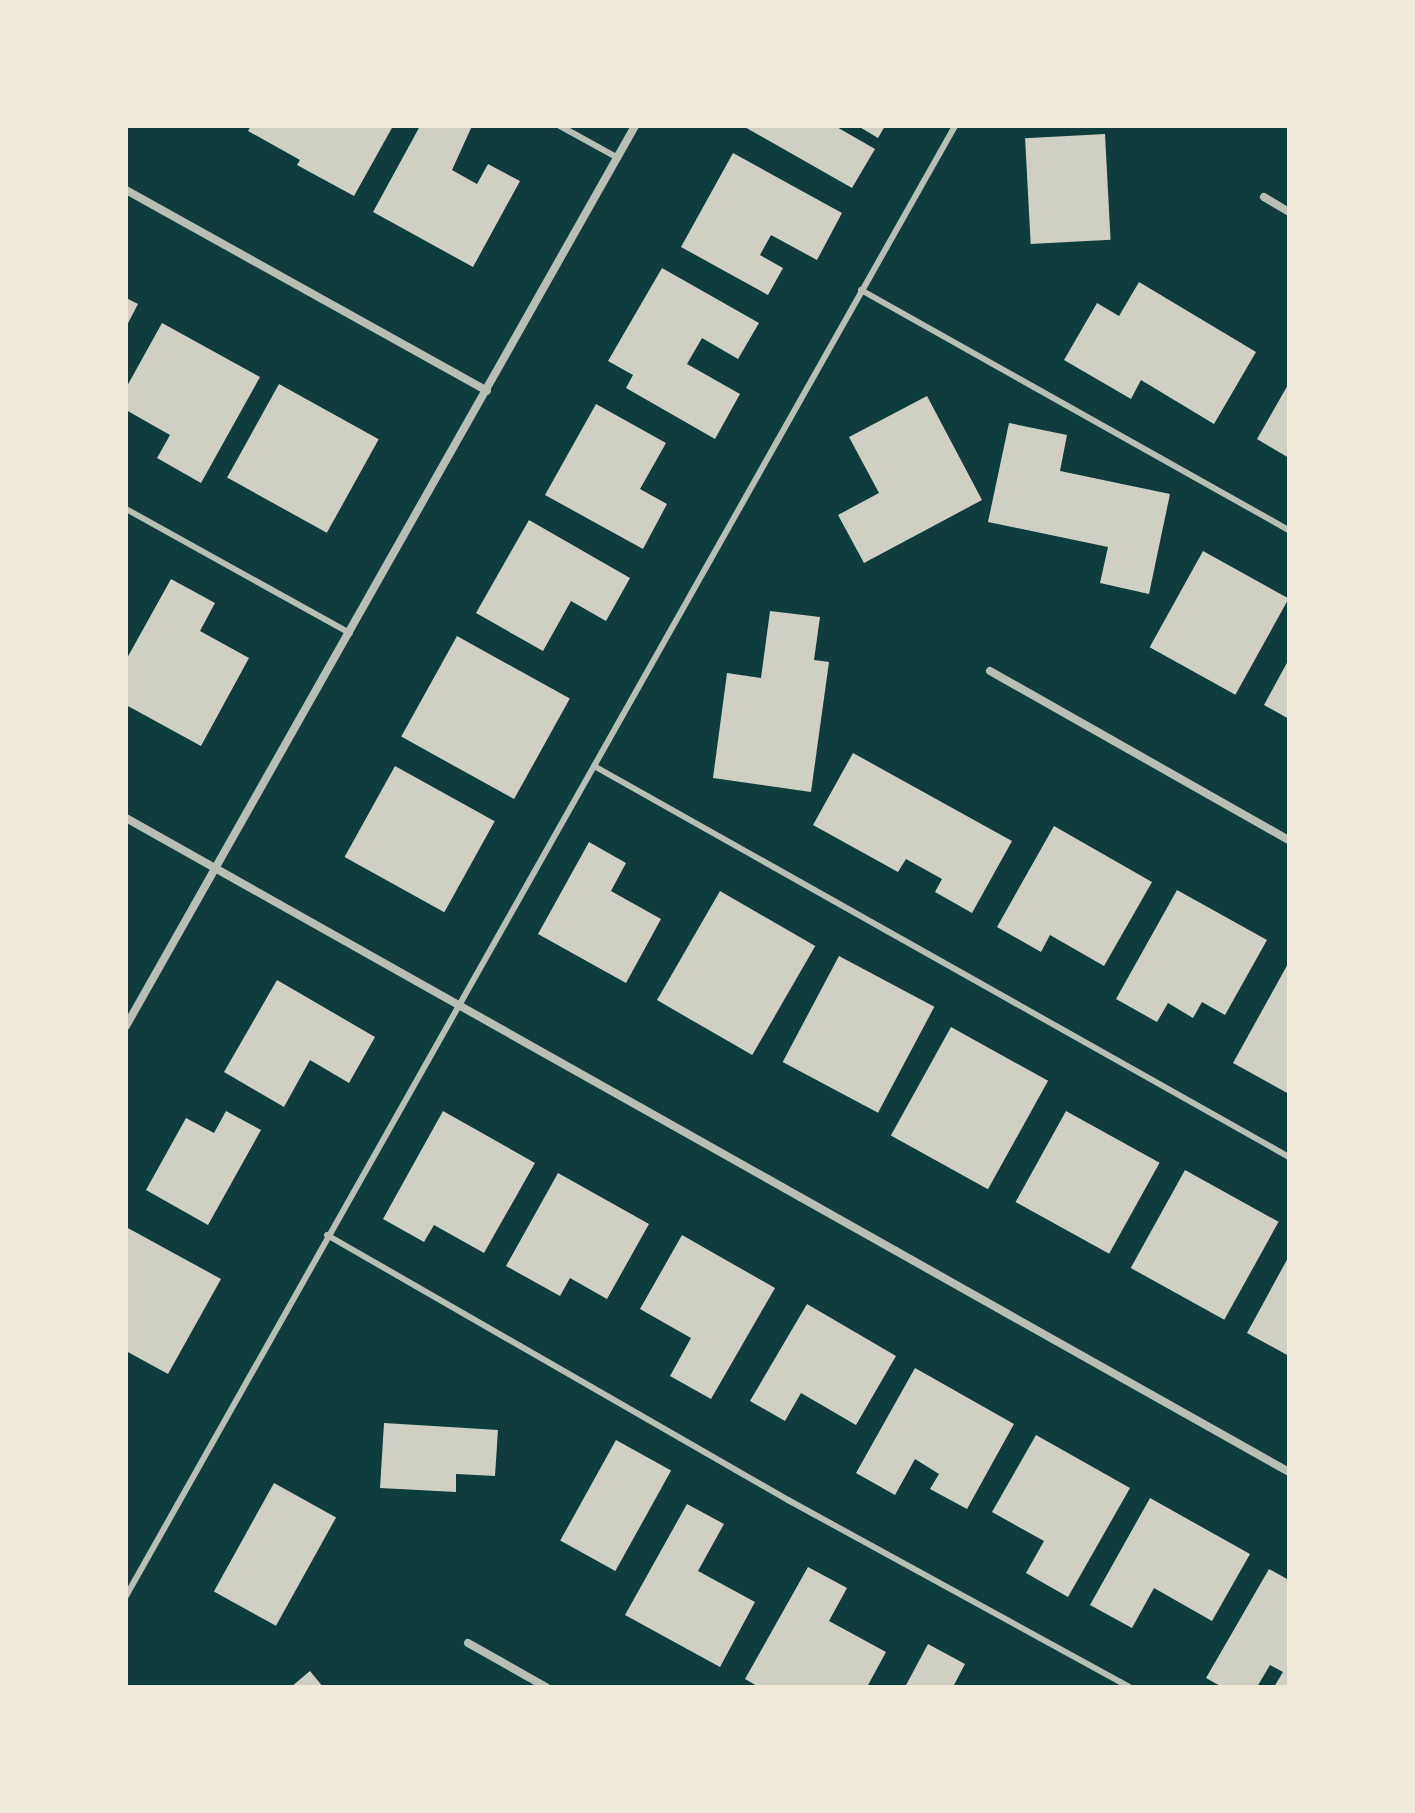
<!DOCTYPE html>
<style>
body{margin:0}
#map{position:relative;width:1415px;height:1813px;overflow:hidden;background:#0f3d3e;font-family:Inter,sans-serif}
div>[style]{position:absolute}
.building>*{inset:0;background:#cfcfc3;transform-origin:0 0}
.service>*{height:6px;margin:-3px;padding:0 3px;transform-origin:3px;border-radius:3px;background:#b8beb3}
.minor>*{height:8px;margin:-4px;padding:0 4px;transform-origin:4px;border-radius:4px;background:#b8beb3}
span{translate:-50% -50%;white-space:nowrap;text-align:center;line-height:1.15;-webkit-text-stroke:8px #f1e9da;paint-order:stroke}
.frame{position:absolute;inset:0;border:128px solid #f1e9da;pointer-events:none}
</style>
<div id="map">
<div class="building">
<i style="clip-path:polygon(251px 126px,393px 126px,354px 196px,297px 165px,300px 160px,248px 131px)"></i>
<i style="clip-path:polygon(420px 126px,472px 126px,452px 170px,477px 184px,488px 164px,520px 181px,473px 267px,373px 212px)"></i>
<i style="clip-path:polygon(743px 126px,835px 126px,875px 149px,852px 188px)"></i>
<i style="clip-path:polygon(858px 126px,885px 126px,878px 138px)"></i>
<i style="left:1105px;top:134px;width:106px;height:80px;rotate:87deg"></i>
<i style="clip-path:polygon(733px 153px,842px 213px,817px 260px,771px 235px,760px 255px,783px 268px,768px 295px,681px 247px)"></i>
<i style="clip-path:polygon(662px 268px,759px 323px,738px 359px,702px 338px,687px 364px,740px 394px,715px 439px,626px 388px,633px 375px,608px 361px)"></i>
<i style="clip-path:polygon(1139px 282px,1256px 352px,1214px 424px,1141px 380px,1131px 399px,1064px 360px,1097px 303px,1119px 316px)"></i>
<i style="clip-path:polygon(126px 298px,138px 304px,126px 327px)"></i>
<i style="clip-path:polygon(162px 323px,260px 377px,201px 483px,157px 458px,170px 435px,126px 410px,126px 388px)"></i>
<i style="clip-path:polygon(1289px 383px,1289px 458px,1257px 439px)"></i>
<i style="left:279px;top:384px;width:114px;height:107px;rotate:29deg"></i>
<i style="clip-path:polygon(927px 396px,982px 500px,864px 563px,838px 515px,879px 493px,849px 437px)"></i>
<i style="clip-path:polygon(596px 404px,666px 443px,640px 489px,667px 504px,643px 549px,545px 495px)"></i>
<i style="clip-path:polygon(1009px 423px,1067px 435px,1060px 471px,1170px 494px,1149px 594px,1100px 583px,1108px 547px,988px 522px)"></i>
<i style="clip-path:polygon(529px 520px,630px 578px,606px 621px,571px 601px,543px 651px,476px 613px)"></i>
<i style="left:1203px;top:551px;width:98px;height:110px;rotate:29deg"></i>
<i style="clip-path:polygon(171px 579px,215px 603px,200px 631px,249px 658px,201px 746px,126px 705px,126px 660px)"></i>
<i style="clip-path:polygon(770px 611px,820px 617px,814px 660px,829px 662px,811px 792px,713px 778px,727px 673px,761px 678px)"></i>
<i style="left:457px;top:636px;width:129px;height:115px;rotate:29deg"></i>
<i style="clip-path:polygon(1289px 659px,1289px 719px,1264px 705px)"></i>
<i style="clip-path:polygon(853px 753px,1012px 841px,972px 913px,935px 892px,942px 879px,906px 859px,898px 872px,813px 825px)"></i>
<i style="left:395px;top:766px;width:114px;height:104px;rotate:29deg"></i>
<i style="clip-path:polygon(1054px 826px,1152px 882px,1104px 966px,1050px 935px,1041px 952px,997px 927px)"></i>
<i style="clip-path:polygon(589px 842px,626px 863px,611px 891px,661px 919px,626px 983px,538px 934px)"></i>
<i style="clip-path:polygon(1177px 890px,1267px 940px,1225px 1015px,1202px 1002px,1193px 1018px,1168px 1003px,1157px 1022px,1116px 999px)"></i>
<i style="left:720px;top:891px;width:110px;height:126px;rotate:30deg"></i>
<i style="left:839px;top:956px;width:108px;height:120px;rotate:28deg"></i>
<i style="clip-path:polygon(1289px 962px,1289px 1094px,1233px 1063px)"></i>
<i style="clip-path:polygon(277px 980px,375px 1037px,349px 1083px,310px 1060px,284px 1107px,224px 1072px)"></i>
<i style="left:951px;top:1027px;width:111px;height:124px;rotate:29deg"></i>
<i style="clip-path:polygon(226px 1111px,261px 1130px,208px 1225px,146px 1190px,186px 1118px,214px 1133px)"></i>
<i style="clip-path:polygon(443px 1111px,535px 1163px,484px 1253px,434px 1225px,424px 1242px,383px 1219px)"></i>
<i style="left:1066px;top:1111px;width:107px;height:104px;rotate:29deg"></i>
<i style="left:1185px;top:1170px;width:107px;height:112px;rotate:29deg"></i>
<i style="clip-path:polygon(558px 1173px,649px 1224px,607px 1299px,570px 1278px,560px 1296px,506px 1266px)"></i>
<i style="clip-path:polygon(126px 1227px,221px 1279px,168px 1374px,126px 1351px)"></i>
<i style="clip-path:polygon(682px 1235px,775px 1288px,711px 1399px,670px 1376px,691px 1338px,640px 1309px)"></i>
<i style="clip-path:polygon(1289px 1256px,1289px 1356px,1247px 1333px)"></i>
<i style="clip-path:polygon(807px 1304px,896px 1356px,856px 1425px,801px 1393px,785px 1421px,750px 1401px)"></i>
<i style="clip-path:polygon(915px 1368px,1014px 1424px,967px 1509px,930px 1489px,939px 1474px,915px 1459px,895px 1495px,856px 1473px)"></i>
<i style="clip-path:polygon(384px 1423px,498px 1430px,495px 1476px,456px 1474px,456px 1492px,380px 1488px)"></i>
<i style="clip-path:polygon(1036px 1435px,1130px 1488px,1068px 1597px,1026px 1573px,1044px 1541px,992px 1512px)"></i>
<i style="left:616px;top:1440px;width:63px;height:115px;rotate:29deg"></i>
<i style="left:274px;top:1483px;width:71px;height:124px;rotate:29deg"></i>
<i style="clip-path:polygon(1150px 1498px,1250px 1554px,1212px 1621px,1154px 1588px,1132px 1628px,1090px 1605px)"></i>
<i style="clip-path:polygon(687px 1504px,724px 1524px,698px 1571px,755px 1602px,720px 1667px,625px 1615px)"></i>
<i style="clip-path:polygon(808px 1567px,847px 1588px,829px 1621px,886px 1652px,867px 1687px,759px 1687px,745px 1679px)"></i>
<i style="clip-path:polygon(1269px 1569px,1289px 1580px,1289px 1687px,1274px 1687px,1283px 1672px,1270px 1665px,1257px 1687px,1222px 1687px,1206px 1678px)"></i>
<i style="clip-path:polygon(928px 1644px,965px 1664px,953px 1687px,905px 1687px)"></i>
<i style="clip-path:polygon(310px 1671px,323px 1687px,291px 1687px)"></i>
</div>
<div class="service">
<i style="left:560px;top:126px;width:66px;rotate:28.9deg"></i>
<i style="left:861px;top:290px;width:491px;rotate:29.3deg"></i>
<i style="left:126px;top:509px;width:256px;rotate:29deg"></i>
<i style="left:594px;top:766px;width:797px;rotate:29.36deg"></i>
<i style="left:327px;top:1235px;width:532px;rotate:29.89deg"></i>
<i style="left:788px;top:1500px;width:389px;rotate:28.7deg"></i>
<i style="left:126px;top:1596px;width:1688px;rotate:-60.58deg"></i>
</div>
<div class="minor">
<i style="left:126px;top:190px;width:413px;rotate:29.1deg"></i>
<i style="left:1264px;top:197px;width:29px;rotate:31deg"></i>
<i style="left:990px;top:671px;width:343px;rotate:29.5deg"></i>
<i style="left:126px;top:818px;width:1334px;rotate:29.35deg"></i>
<i style="left:126px;top:1026px;width:1034px;rotate:-60.51deg"></i>
<i style="left:468px;top:1643px;width:90px;rotate:29.4deg"></i>
</div>
<div class="frame"></div>
</div>
